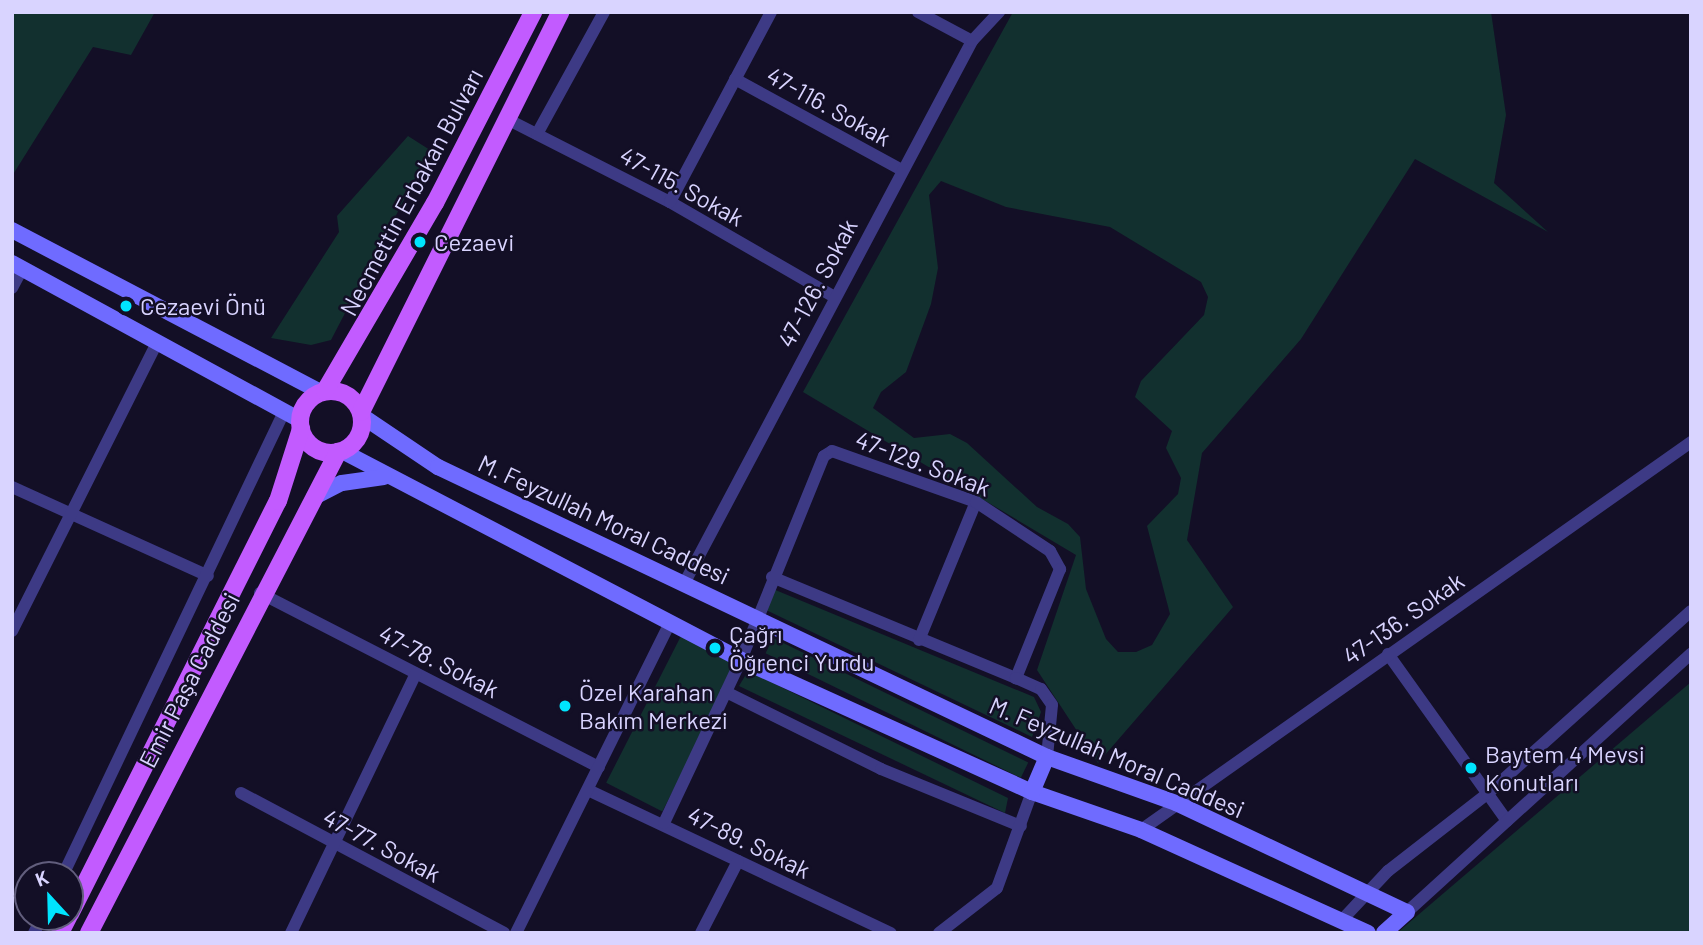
<!DOCTYPE html>
<meta charset="utf-8">
<style>
body{margin:0}
#map{position:relative;width:1703px;height:945px;overflow:hidden;background:#130f26;font-family:Barlow,sans-serif}
div>[style]{position:absolute}
.green>*{inset:0;background:#12302f;transform-origin:0 0}
.street>*{height:12px;margin:-6px;padding:0 6px;transform-origin:6px;border-radius:6px;background:#3d3a85}
.secondary>*{height:16px;margin:-8px;padding:0 8px;transform-origin:8px;border-radius:8px;background:#6f6bff}
.primary>*{height:18px;margin:-9px;padding:0 9px;transform-origin:9px;border-radius:9px;background:#c25bff}
.primary>.ring{margin:-9px;padding:0;box-sizing:content-box;background:none;border:18px solid #c25bff;border-radius:50%}
.dots>*{width:19px;height:19px;translate:-50% -50%;box-sizing:border-box;border:4px solid #130f26;border-radius:50%}
span{translate:-50% -50%;white-space:nowrap;text-align:center;line-height:1.15;-webkit-text-stroke:5px #130f26;paint-order:stroke}
.street-label{font-size:24px;color:#d9d4ff}
.poi-label{font-size:24px;color:#d9d4ff}
.left{translate:0 -50%;text-align:left}
.frame{position:absolute;inset:0;border:14px solid #d9d4ff;pointer-events:none}
.north{position:absolute;left:14px;top:861px;width:70px;height:70px;box-sizing:border-box;background:#130f26;border:2px solid #625e7d;border-radius:50%;rotate:338deg;font-size:19px;font-weight:700;line-height:28px;text-align:center;color:#d9d4ff}
.north::after{content:'';display:block;margin:auto;width:24px;height:32px;background:#00e5ff;clip-path:polygon(50% 0,100% 100%,50% 72%,0 100%)}
</style>
<div id="map">
<div class="green">
<i style="clip-path:polygon(12px 12px,155px 12px,131px 55px,93px 47px,12px 176px)"></i>
<i style="clip-path:polygon(evenodd,1013px 12px,1491px 12px,1506px 115px,1494px 183px,1548px 232px,1415px 159px,1301px 339px,1202px 453px,1187px 540px,1233px 607px,1098px 763px,1037px 670px,1076px 555px,803px 392px,1013px 12px,941px 181px,1006px 207px,1110px 227px,1201px 282px,1208px 297px,1204px 315px,1141px 381px,1135px 397px,1172px 431px,1166px 448px,1181px 478px,1178px 494px,1147px 526px,1170px 614px,1152px 645px,1136px 652px,1118px 652px,1106px 639px,1086px 589px,1080px 537px,1068px 524px,1037px 507px,967px 443px,950px 434px,914px 438px,873px 408px,881px 392px,906px 372px,931px 304px,938px 268px,929px 195px,941px 181px)"></i>
<i style="clip-path:polygon(408px 136px,430px 150px,331px 340px,311px 345px,271px 338px,339px 232px,337px 216px)"></i>
<i style="clip-path:polygon(773px 589px,1034px 697px,1041px 712px,1032px 737px,766px 610px)"></i>
<i style="left:682px;top:634px;width:63px;height:167px;rotate:27deg"></i>
<i style="left:773px;top:638px;width:284px;height:17px;rotate:26deg"></i>
<i style="clip-path:polygon(748px 671px,1008px 798px,1005px 813px,739px 686px)"></i>
<i style="clip-path:polygon(1691px 682px,1691px 933px,1397px 933px)"></i>
</div>
<div class="street">
<i style="left:918px;top:12px;width:61px;rotate:28.2deg"></i>
<i style="left:735px;top:79px;width:190px;rotate:28.6deg"></i>
<i style="left:507px;top:119px;width:183px;rotate:27deg"></i>
<i style="left:670px;top:202px;width:188px;rotate:30deg"></i>
<i style="left:537px;top:134px;width:139px;rotate:-61.2deg"></i>
<i style="left:670px;top:202px;width:215px;rotate:-62deg"></i>
<i style="left:12px;top:288px;width:21px;rotate:-62deg"></i>
<i style="left:12px;top:487px;width:215px;rotate:24.4deg"></i>
<i style="left:772px;top:577px;width:264px;rotate:22.5deg"></i>
<i style="left:685px;top:582px;width:612px;rotate:-62.05deg"></i>
<i style="left:972px;top:41px;width:40px;rotate:-47deg"></i>
<i style="left:260px;top:593px;width:381px;rotate:27.2deg"></i>
<i style="left:12px;top:631px;width:318px;rotate:-63.3deg"></i>
<i style="left:919px;top:640px;width:149px;rotate:-67.6deg"></i>
<i style="left:1388px;top:654px;width:205px;rotate:54.5deg"></i>
<i style="left:726px;top:692px;width:173px;rotate:26.4deg"></i>
<i style="left:881px;top:769px;width:151px;rotate:22.2deg"></i>
<i style="left:588px;top:790px;width:335px;rotate:25.3deg"></i>
<i style="left:241px;top:793px;width:298px;rotate:28deg"></i>
<i style="left:664px;top:823px;width:180px;rotate:-64.7deg"></i>
<i style="left:741px;top:660px;width:220px;rotate:-67.9deg"></i>
<i style="left:824px;top:456px;width:9px;rotate:-32deg"></i>
<i style="left:832px;top:451px;width:153px;rotate:19.5deg"></i>
<i style="left:976px;top:502px;width:89px;rotate:33.5deg"></i>
<i style="left:1050px;top:551px;width:21px;rotate:61deg"></i>
<i style="left:1060px;top:569px;width:118px;rotate:112deg"></i>
<i style="left:1016px;top:678px;width:27px;rotate:24deg"></i>
<i style="left:1041px;top:689px;width:19px;rotate:55deg"></i>
<i style="left:1052px;top:705px;width:52px;rotate:95.5deg"></i>
<i style="left:1141px;top:830px;width:673px;rotate:-35.2deg"></i>
<i style="left:63px;top:875px;width:509px;rotate:-64.49deg"></i>
<i style="left:1407px;top:912px;width:384px;rotate:-42.3deg"></i>
<i style="left:1341px;top:921px;width:69px;rotate:-46.8deg"></i>
<i style="left:1388px;top:871px;width:125px;rotate:-37.9deg"></i>
<i style="left:1487px;top:794px;width:274px;rotate:-41.9deg"></i>
<i style="left:34px;top:933px;width:18px;rotate:-63deg"></i>
<i style="left:291px;top:933px;width:288px;rotate:-64.3deg"></i>
<i style="left:516px;top:933px;width:344px;rotate:-63.6deg"></i>
<i style="left:701px;top:933px;width:81px;rotate:-62.8deg"></i>
<i style="left:939px;top:933px;width:73px;rotate:-37.8deg"></i>
<i style="left:997px;top:888px;width:102px;rotate:-70deg"></i>
</div>
<div class="secondary">
<i style="left:12px;top:230px;width:349px;rotate:27.7deg"></i>
<i style="left:12px;top:263px;width:328px;rotate:28.6deg"></i>
<i style="left:362px;top:416px;width:92px;rotate:33.9deg"></i>
<i style="left:438px;top:467px;width:675px;rotate:25.46deg"></i>
<i style="left:1047px;top:757px;width:137px;rotate:19.6deg"></i>
<i style="left:1176px;top:803px;width:255px;rotate:25.3deg"></i>
<i style="left:1407px;top:912px;width:31px;rotate:138deg"></i>
<i style="left:342px;top:451px;width:450px;rotate:27.6deg"></i>
<i style="left:741px;top:660px;width:320px;rotate:24.4deg"></i>
<i style="left:1032px;top:792px;width:115px;rotate:19.2deg"></i>
<i style="left:1141px;top:830px;width:249px;rotate:24.4deg"></i>
<i style="left:314px;top:497px;width:31px;rotate:-27deg"></i>
<i style="left:342px;top:483px;width:42px;rotate:-8.1deg"></i>
<i style="left:1032px;top:792px;width:38px;rotate:-67deg"></i>
</div>
<div class="primary">
<i class="ring" style="left:300px;top:391px;width:44px;height:44px"></i>
<i style="left:325px;top:391px;width:218px;rotate:-59.7deg"></i>
<i style="left:435px;top:203px;width:215px;rotate:-62.8deg"></i>
<i style="left:361px;top:412px;width:447px;rotate:-63.5deg"></i>
<i style="left:70px;top:914px;width:462px;rotate:-63.3deg"></i>
<i style="left:278px;top:501px;width:76px;rotate:-72.3deg"></i>
<i style="left:60px;top:933px;width:18px;rotate:-63deg"></i>
<i style="left:89px;top:933px;width:542px;rotate:-62.63deg"></i>
</div>
<div class="dots">
<i style="left:420px;top:242px;background:#00e5ff"></i>
<i style="left:126px;top:306px;background:#00e5ff"></i>
<i style="left:715px;top:648px;background:#00e5ff"></i>
<i style="left:565px;top:706px;background:#00e5ff"></i>
<i style="left:1471px;top:768px;background:#00e5ff"></i>
</div>
<div class="street-label">
<span style="left:829px;top:106px;rotate:29deg">47-116. Sokak</span>
<span style="left:682px;top:186px;rotate:29deg">47-115. Sokak</span>
<span style="left:411px;top:192px;rotate:-62deg">Necmettin Erbakan Bulvarı</span>
<span style="left:817px;top:283px;rotate:-62deg">47-126. Sokak</span>
<span style="left:923px;top:463px;rotate:21deg">47-129. Sokak</span>
<span style="left:604px;top:519px;rotate:25deg">M. Feyzullah Moral Caddesi</span>
<span style="left:1403px;top:618px;rotate:-35deg">47-136. Sokak</span>
<span style="left:439px;top:661px;rotate:27deg">47-78. Sokak</span>
<span style="left:189px;top:680px;rotate:-63deg">Emir Paşa Caddesi</span>
<span style="left:1117px;top:757px;rotate:23deg">M. Feyzullah Moral Caddesi</span>
<span style="left:749px;top:842px;rotate:26deg">47-89. Sokak</span>
<span style="left:382px;top:845px;rotate:28deg">47-77. Sokak</span>
</div>
<div class="poi-label">
<span class="left" style="left:434px;top:242px">Cezaevi</span>
<span class="left" style="left:140px;top:306px">Cezaevi Önü</span>
<span class="left" style="left:729px;top:648px">Çağrı<br>Öğrenci Yurdu</span>
<span class="left" style="left:579px;top:706px">Özel Karahan<br>Bakım Merkezi</span>
<span class="left" style="left:1485px;top:768px">Baytem 4 Mevsi<br>Konutları</span>
</div>
<div class="frame"></div>
<div class="north">K</div>
</div>
